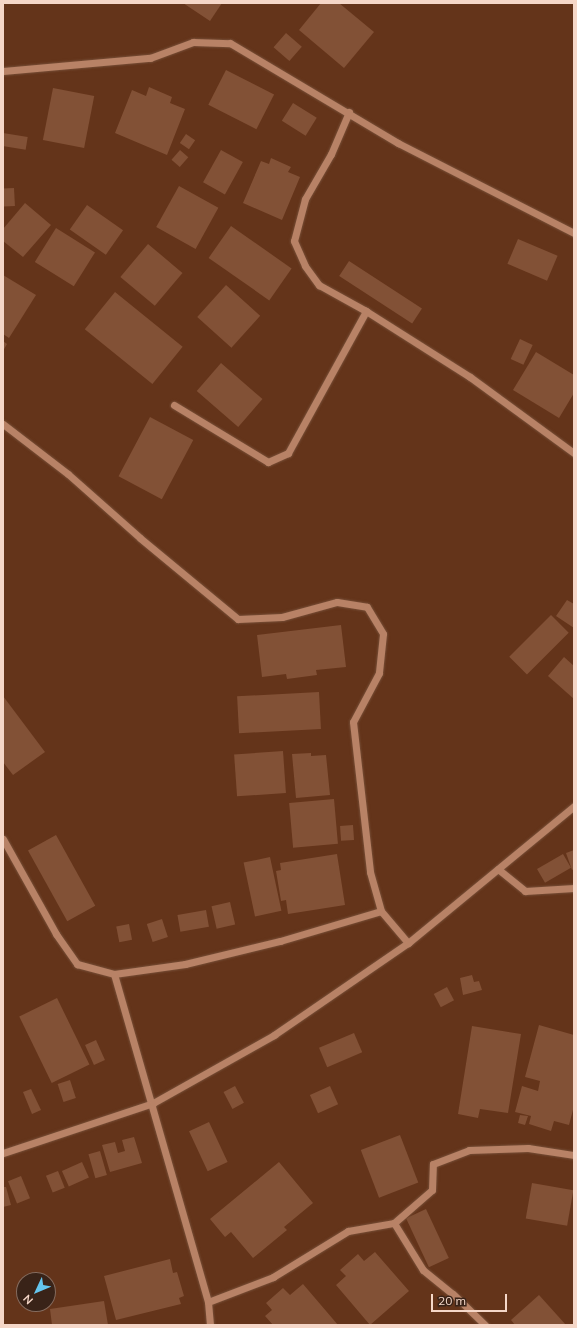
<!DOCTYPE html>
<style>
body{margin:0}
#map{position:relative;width:577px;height:1328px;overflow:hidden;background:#64341a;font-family:Mulish,sans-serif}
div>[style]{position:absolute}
.building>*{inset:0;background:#825136;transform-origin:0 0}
.roads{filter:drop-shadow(0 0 1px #774f38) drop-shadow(0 0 1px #774f38)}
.minor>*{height:7px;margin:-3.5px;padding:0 3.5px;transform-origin:3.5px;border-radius:3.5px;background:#b88266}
span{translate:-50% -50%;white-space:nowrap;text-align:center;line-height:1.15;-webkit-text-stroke:3px #392318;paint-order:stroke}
.frame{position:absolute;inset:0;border:4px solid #f5d7c8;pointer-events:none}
.north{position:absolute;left:16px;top:1272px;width:40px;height:40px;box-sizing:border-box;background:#392318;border:1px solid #846b5e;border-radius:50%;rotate:226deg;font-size:11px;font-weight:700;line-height:16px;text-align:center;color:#f5d7c8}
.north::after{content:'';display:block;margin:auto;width:14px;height:18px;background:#64c5ee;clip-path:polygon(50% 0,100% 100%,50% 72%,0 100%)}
.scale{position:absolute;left:431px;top:1294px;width:76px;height:18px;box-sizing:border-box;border:2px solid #f5d7c8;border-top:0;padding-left:5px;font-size:12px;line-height:14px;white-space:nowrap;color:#f5d7c8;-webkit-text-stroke:3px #392318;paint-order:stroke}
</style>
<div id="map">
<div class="building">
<i style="clip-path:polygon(183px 3px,222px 3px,210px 21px)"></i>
<i style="clip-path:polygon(321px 3px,339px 3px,374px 32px,344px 68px,299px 30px)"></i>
<i style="left:286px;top:33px;width:21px;height:19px;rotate:41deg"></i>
<i style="left:226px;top:70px;width:54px;height:39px;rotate:27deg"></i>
<i style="clip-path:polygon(149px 87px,172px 97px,170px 103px,185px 109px,167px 155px,115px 133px,132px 90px,146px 96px)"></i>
<i style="left:53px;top:88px;width:42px;height:53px;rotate:11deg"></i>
<i style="left:293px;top:103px;width:28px;height:21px;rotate:32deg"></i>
<i style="left:3px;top:133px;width:25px;height:13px;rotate:9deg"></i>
<i style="left:186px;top:134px;width:11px;height:11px;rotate:34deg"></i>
<i style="left:180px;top:150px;width:11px;height:13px;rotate:41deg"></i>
<i style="left:221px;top:150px;width:25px;height:37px;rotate:29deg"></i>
<i style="clip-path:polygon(271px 158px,291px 167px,288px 172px,300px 177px,282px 220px,243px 203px,261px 161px,269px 164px)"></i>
<i style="left:179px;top:186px;width:45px;height:47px;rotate:29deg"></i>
<i style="left:14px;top:188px;width:18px;height:11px;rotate:87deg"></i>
<i style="clip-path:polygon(25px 203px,51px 225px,23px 257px,3px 241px,3px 229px)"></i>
<i style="left:87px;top:205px;width:44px;height:30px;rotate:35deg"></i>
<i style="left:231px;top:226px;width:74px;height:39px;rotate:35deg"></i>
<i style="left:56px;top:228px;width:46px;height:40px;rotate:32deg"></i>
<i style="left:518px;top:239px;width:43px;height:27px;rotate:23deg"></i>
<i style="left:148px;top:244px;width:45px;height:43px;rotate:40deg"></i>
<i style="left:349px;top:261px;width:87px;height:18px;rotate:33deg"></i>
<i style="clip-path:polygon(3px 275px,36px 295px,9px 338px,3px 334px)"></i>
<i style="left:226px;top:285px;width:46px;height:43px;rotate:42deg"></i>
<i style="left:115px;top:292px;width:87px;height:48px;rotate:39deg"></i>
<i style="left:520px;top:339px;width:14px;height:22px;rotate:25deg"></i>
<i style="clip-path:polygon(3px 341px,7px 344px,3px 351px)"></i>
<i style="clip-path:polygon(536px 352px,574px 375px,574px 393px,559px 418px,513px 390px)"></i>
<i style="left:221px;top:363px;width:55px;height:37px;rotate:41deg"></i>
<i style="left:150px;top:417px;width:49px;height:67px;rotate:28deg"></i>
<i style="clip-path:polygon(567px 600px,574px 604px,574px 628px,556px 616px)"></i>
<i style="left:551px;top:615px;width:25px;height:59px;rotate:45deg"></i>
<i style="clip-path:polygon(341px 625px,346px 667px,316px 670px,317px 675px,287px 679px,286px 674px,262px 677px,257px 635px)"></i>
<i style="clip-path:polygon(564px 657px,574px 666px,574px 699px,548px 676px)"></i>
<i style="left:319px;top:692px;width:37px;height:82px;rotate:87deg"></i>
<i style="clip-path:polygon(3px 696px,45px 752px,13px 775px,3px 762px)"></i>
<i style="left:283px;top:751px;width:42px;height:49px;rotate:86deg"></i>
<i style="clip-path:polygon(311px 753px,311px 756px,326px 755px,330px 795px,296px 798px,292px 754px)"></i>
<i style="left:334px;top:799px;width:45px;height:45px;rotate:85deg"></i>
<i style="left:353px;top:825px;width:15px;height:13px;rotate:86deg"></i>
<i style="left:56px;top:835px;width:81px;height:32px;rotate:61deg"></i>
<i style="clip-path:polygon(574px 850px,574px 869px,572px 870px,566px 853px)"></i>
<i style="clip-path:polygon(337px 854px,345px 905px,288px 914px,286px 900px,281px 901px,276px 871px,281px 870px,280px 863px)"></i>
<i style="left:563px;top:854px;width:16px;height:30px;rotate:60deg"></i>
<i style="left:270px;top:857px;width:55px;height:27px;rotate:78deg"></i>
<i style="left:230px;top:902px;width:23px;height:19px;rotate:77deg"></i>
<i style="left:206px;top:910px;width:17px;height:29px;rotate:80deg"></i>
<i style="left:162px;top:919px;width:19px;height:16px;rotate:72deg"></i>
<i style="left:129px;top:924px;width:16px;height:13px;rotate:79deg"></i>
<i style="clip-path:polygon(472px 975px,474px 982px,479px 981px,482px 990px,463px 995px,460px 978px)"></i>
<i style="left:447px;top:987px;width:15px;height:15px;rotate:62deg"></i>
<i style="left:57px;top:998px;width:74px;height:42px;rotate:64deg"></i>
<i style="clip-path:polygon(539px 1025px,574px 1035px,574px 1106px,569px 1125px,554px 1121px,551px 1131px,529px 1124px,531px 1116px,515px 1112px,522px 1086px,538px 1091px,540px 1081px,525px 1077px)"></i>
<i style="clip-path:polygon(472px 1026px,521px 1034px,508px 1113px,480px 1109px,478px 1118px,458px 1114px)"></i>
<i style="left:354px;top:1033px;width:21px;height:38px;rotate:67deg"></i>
<i style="left:96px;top:1040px;width:22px;height:12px;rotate:66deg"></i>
<i style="left:70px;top:1080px;width:19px;height:13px;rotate:72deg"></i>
<i style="left:235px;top:1086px;width:19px;height:13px;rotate:62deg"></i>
<i style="left:330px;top:1086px;width:20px;height:22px;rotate:66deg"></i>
<i style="clip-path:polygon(31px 1089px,41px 1110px,32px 1114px,23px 1092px)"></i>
<i style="clip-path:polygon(520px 1115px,528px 1116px,525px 1125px,518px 1123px)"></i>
<i style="left:209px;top:1122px;width:44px;height:22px;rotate:65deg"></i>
<i style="left:400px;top:1135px;width:51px;height:42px;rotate:69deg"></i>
<i style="clip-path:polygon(134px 1137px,142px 1163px,110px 1172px,102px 1145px,115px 1142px,118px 1153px,125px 1151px,122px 1140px)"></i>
<i style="left:100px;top:1151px;width:25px;height:12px;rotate:74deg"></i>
<i style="left:82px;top:1162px;width:17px;height:22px;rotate:66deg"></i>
<i style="clip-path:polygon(279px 1162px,313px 1203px,284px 1227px,287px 1230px,253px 1258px,231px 1232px,225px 1237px,210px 1219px)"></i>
<i style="left:58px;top:1171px;width:18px;height:13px;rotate:68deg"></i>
<i style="left:21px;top:1176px;width:24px;height:14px;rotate:68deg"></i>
<i style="left:532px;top:1183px;width:42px;height:36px;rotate:10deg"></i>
<i style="clip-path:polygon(3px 1187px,6px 1187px,11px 1205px,3px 1207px)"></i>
<i style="left:426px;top:1209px;width:54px;height:22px;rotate:65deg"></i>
<i style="clip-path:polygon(375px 1252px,409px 1291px,370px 1325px,336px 1285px,346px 1276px,340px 1270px,358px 1254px,364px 1261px)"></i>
<i style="clip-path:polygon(170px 1259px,173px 1273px,177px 1272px,184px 1296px,179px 1298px,181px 1304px,116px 1320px,104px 1276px)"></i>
<i style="clip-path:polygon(303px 1284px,338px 1325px,273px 1325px,265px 1316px,272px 1310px,266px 1303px,283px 1288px,290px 1295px)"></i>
<i style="clip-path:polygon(539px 1295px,566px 1325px,515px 1325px,511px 1320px)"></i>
<i style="clip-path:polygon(104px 1301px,108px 1325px,52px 1325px,50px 1309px)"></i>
</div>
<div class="roads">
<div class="minor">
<i style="left:3px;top:71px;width:148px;rotate:-5.1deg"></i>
<i style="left:150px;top:58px;width:46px;rotate:-20.4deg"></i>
<i style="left:193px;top:42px;width:37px;rotate:2deg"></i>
<i style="left:230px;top:43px;width:196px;rotate:30.8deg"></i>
<i style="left:398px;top:143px;width:198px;rotate:27.1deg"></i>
<i style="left:349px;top:112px;width:46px;rotate:113.2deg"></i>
<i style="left:331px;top:154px;width:52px;rotate:120deg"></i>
<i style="left:305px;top:199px;width:43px;rotate:104.7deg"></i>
<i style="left:294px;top:241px;width:27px;rotate:66deg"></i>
<i style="left:305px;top:266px;width:24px;rotate:54deg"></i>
<i style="left:319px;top:285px;width:54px;rotate:29deg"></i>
<i style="left:366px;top:311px;width:123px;rotate:32.4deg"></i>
<i style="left:470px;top:377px;width:129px;rotate:36.2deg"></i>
<i style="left:174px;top:405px;width:110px;rotate:31.2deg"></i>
<i style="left:268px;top:462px;width:22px;rotate:-24deg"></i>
<i style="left:288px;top:453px;width:162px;rotate:-61.2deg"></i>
<i style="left:3px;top:424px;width:82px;rotate:37.6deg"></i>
<i style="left:68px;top:474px;width:96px;rotate:41.6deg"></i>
<i style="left:140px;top:538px;width:127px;rotate:39.6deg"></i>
<i style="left:238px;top:619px;width:44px;rotate:-2.6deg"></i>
<i style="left:282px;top:617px;width:57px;rotate:-15.3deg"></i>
<i style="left:337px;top:602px;width:30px;rotate:9deg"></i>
<i style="left:367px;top:607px;width:31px;rotate:59deg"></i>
<i style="left:383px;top:634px;width:39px;rotate:96deg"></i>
<i style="left:379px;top:673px;width:55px;rotate:118deg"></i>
<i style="left:353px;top:722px;width:151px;rotate:83.5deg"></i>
<i style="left:370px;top:872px;width:41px;rotate:74.2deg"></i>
<i style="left:381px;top:911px;width:42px;rotate:49.8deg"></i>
<i style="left:3px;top:839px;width:109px;rotate:60.8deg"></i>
<i style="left:56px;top:934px;width:37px;rotate:55deg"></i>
<i style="left:77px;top:964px;width:38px;rotate:15deg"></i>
<i style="left:114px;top:974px;width:72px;rotate:-8deg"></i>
<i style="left:185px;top:964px;width:98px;rotate:-13.6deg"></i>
<i style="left:280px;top:941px;width:105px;rotate:-16.5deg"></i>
<i style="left:498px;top:869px;width:35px;rotate:39deg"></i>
<i style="left:525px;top:891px;width:49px;rotate:-3.5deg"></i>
<i style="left:114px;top:974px;width:341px;rotate:74deg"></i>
<i style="left:208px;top:1302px;width:23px;rotate:85deg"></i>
<i style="left:3px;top:1153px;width:158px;rotate:-18.4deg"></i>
<i style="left:153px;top:1103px;width:139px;rotate:-29.3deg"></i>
<i style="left:274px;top:1035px;width:163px;rotate:-34.5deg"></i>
<i style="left:408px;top:943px;width:215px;rotate:-39.5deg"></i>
<i style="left:394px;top:1223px;width:50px;rotate:-41deg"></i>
<i style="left:432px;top:1190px;width:26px;rotate:-88deg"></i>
<i style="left:433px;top:1164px;width:39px;rotate:-21deg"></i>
<i style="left:469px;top:1150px;width:59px;rotate:-1.9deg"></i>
<i style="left:528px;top:1148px;width:47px;rotate:8.7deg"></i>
<i style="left:208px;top:1302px;width:70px;rotate:-21deg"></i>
<i style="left:273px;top:1277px;width:88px;rotate:-31.5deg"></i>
<i style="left:348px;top:1231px;width:47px;rotate:-9.9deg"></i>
<i style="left:394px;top:1223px;width:55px;rotate:58.3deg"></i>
<i style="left:423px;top:1270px;width:38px;rotate:39deg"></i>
<i style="left:453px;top:1294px;width:45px;rotate:44.1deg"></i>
</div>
</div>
<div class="frame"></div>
<div class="north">N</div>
<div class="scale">20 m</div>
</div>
